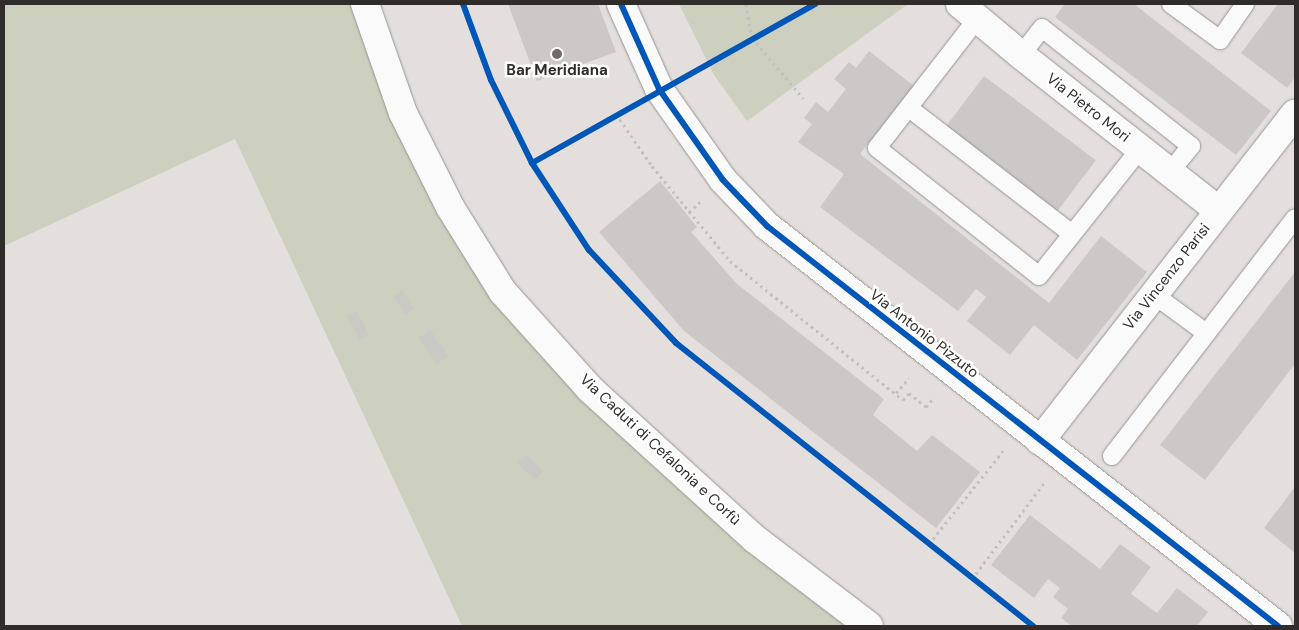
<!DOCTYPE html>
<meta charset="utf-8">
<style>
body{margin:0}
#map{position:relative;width:1299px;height:630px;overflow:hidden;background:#e4dfdc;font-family:"DM Sans",sans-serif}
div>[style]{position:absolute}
.green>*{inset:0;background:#cdd0be}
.building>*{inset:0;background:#ccc8c6;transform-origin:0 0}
.path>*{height:3px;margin-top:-1.5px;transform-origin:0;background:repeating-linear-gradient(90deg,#c3c1bf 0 2.5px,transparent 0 6.5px)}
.roads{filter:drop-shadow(0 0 1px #989592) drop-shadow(0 0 1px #989592)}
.service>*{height:18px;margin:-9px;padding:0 9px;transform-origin:9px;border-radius:9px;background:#fbfafa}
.minor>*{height:28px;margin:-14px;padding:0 14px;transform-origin:14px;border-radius:14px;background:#fbfafa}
.tertiary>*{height:28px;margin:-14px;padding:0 14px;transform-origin:14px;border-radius:14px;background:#fbfafa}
.cycleway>*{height:6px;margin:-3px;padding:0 3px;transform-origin:3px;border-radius:3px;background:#0057b8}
.dots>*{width:14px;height:14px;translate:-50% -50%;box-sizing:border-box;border:2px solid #fff;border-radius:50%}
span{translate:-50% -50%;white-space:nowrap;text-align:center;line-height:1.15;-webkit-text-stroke:5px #fff;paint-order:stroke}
.poi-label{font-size:15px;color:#2f2c2a;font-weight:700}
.street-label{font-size:15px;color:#2f2c2a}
.frame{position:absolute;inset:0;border:5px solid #2f2c2a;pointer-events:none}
</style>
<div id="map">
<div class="green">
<i style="clip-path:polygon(4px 4px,365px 4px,505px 294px,869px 626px,462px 626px,235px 139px,4px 246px)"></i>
<i style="clip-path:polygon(679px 4px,908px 4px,747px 121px,714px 75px)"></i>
</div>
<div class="building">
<i style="clip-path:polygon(508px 4px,598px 4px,616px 52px,537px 81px)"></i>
<i style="clip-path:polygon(1065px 4px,1134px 4px,1271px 111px,1236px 155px,1055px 17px)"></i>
<i style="clip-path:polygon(1278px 4px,1295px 4px,1295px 77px,1287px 88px,1241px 53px)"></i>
<i style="clip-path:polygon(869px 51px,914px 86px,860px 154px,1049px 303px,1101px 236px,1147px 272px,1077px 360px,1034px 325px,1010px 355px,967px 321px,986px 297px,976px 289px,958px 311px,820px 207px,844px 174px,798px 142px,812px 124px,804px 118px,816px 102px,828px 112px,846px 89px,834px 79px,849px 62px,856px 68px)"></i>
<i style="left:984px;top:76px;width:140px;height:64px;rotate:37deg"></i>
<i style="clip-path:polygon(660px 181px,697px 227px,691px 232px,737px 284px,884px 399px,873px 415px,917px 451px,932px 435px,980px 472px,936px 528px,684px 331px,599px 232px)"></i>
<i style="clip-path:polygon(1295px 272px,1295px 364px,1205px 480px,1160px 445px)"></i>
<i style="left:402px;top:290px;width:22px;height:11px;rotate:56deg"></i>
<i style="left:357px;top:311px;width:27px;height:11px;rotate:63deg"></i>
<i style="left:430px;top:330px;width:32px;height:14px;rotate:55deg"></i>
<i style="left:525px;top:454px;width:25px;height:12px;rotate:43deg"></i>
<i style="clip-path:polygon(1295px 487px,1295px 553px,1264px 528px)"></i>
<i style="clip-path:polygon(1030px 515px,1100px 569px,1120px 544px,1151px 567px,1131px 594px,1157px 613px,1177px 588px,1208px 612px,1197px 626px,1072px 626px,1061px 618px,1068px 609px,1053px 597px,1060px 588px,1048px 579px,1034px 598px,991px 565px)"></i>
</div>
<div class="path">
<i style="left:746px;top:4px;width:35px;rotate:80deg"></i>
<i style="left:752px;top:38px;width:79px;rotate:49.6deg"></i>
<i style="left:616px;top:114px;width:63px;rotate:55.3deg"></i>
<i style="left:652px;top:166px;width:123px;rotate:50.6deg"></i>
<i style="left:730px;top:261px;width:222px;rotate:38.8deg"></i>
<i style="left:903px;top:400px;width:9px;rotate:-49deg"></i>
<i style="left:909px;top:393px;width:22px;rotate:39deg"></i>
<i style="left:926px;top:407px;width:13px;rotate:-51deg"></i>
<i style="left:689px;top:212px;width:15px;rotate:-42deg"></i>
<i style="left:896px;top:393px;width:20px;rotate:-49deg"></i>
<i style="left:929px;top:544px;width:119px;rotate:-51.5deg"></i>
<i style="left:972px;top:579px;width:120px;rotate:-53.1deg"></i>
</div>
<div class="roads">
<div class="service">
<i style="left:1171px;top:4px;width:61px;rotate:36.3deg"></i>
<i style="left:1220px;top:40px;width:44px;rotate:-55.2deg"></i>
<i style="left:977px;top:19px;width:163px;rotate:127.8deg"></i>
<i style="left:877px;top:148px;width:206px;rotate:38.3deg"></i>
<i style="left:1039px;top:276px;width:162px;rotate:-51.5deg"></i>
<i style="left:1021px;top:55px;width:34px;rotate:-52deg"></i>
<i style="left:1042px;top:28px;width:190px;rotate:38.4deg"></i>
<i style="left:1191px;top:146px;width:33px;rotate:129deg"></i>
<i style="left:909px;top:108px;width:206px;rotate:37.7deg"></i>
<i style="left:1153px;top:294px;width:66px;rotate:36.3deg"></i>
<i style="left:1112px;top:456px;width:300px;rotate:-52.4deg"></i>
</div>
<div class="minor">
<i style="left:621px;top:4px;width:93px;rotate:65.9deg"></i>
<i style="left:659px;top:89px;width:111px;rotate:54.9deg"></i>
<i style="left:723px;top:180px;width:64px;rotate:46.3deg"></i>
<i style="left:767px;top:226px;width:649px;rotate:38.05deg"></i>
<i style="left:960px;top:4px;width:80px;rotate:39.9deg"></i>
<i style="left:1021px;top:55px;width:251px;rotate:38.2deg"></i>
<i style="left:1040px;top:441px;width:415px;rotate:-52.1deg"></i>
</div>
<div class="tertiary">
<i style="left:365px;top:4px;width:115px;rotate:70.8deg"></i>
<i style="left:403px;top:113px;width:105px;rotate:63.4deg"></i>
<i style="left:450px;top:207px;width:100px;rotate:58.1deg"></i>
<i style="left:503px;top:292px;width:130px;rotate:48.1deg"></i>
<i style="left:590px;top:389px;width:223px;rotate:42.3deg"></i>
<i style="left:755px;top:539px;width:143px;rotate:37.3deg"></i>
</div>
</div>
<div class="cycleway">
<i style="left:463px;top:4px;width:81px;rotate:69.8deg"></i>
<i style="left:491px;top:80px;width:93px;rotate:63.7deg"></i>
<i style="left:532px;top:163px;width:104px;rotate:56.8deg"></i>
<i style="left:589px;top:250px;width:127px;rotate:46.9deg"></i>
<i style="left:676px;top:343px;width:456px;rotate:38.4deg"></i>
<i style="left:621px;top:4px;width:93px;rotate:65.9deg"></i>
<i style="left:659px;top:89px;width:111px;rotate:54.9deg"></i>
<i style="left:723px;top:180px;width:64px;rotate:46.3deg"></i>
<i style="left:767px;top:226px;width:649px;rotate:38.05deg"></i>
<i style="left:532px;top:163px;width:325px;rotate:-29.3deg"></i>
</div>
<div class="dots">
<i style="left:557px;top:54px;background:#6e6b68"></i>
</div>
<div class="poi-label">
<span style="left:557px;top:71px">Bar Meridiana</span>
</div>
<div class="street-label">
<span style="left:1088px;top:108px;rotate:38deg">Via Pietro Mori</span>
<span style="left:1167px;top:277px;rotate:-52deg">Via Vincenzo Parisi</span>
<span style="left:924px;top:334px;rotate:38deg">Via Antonio Pizzuto</span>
<span style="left:660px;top:450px;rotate:43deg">Via Caduti di Cefalonia e Corfù</span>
</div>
<div class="frame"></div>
</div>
